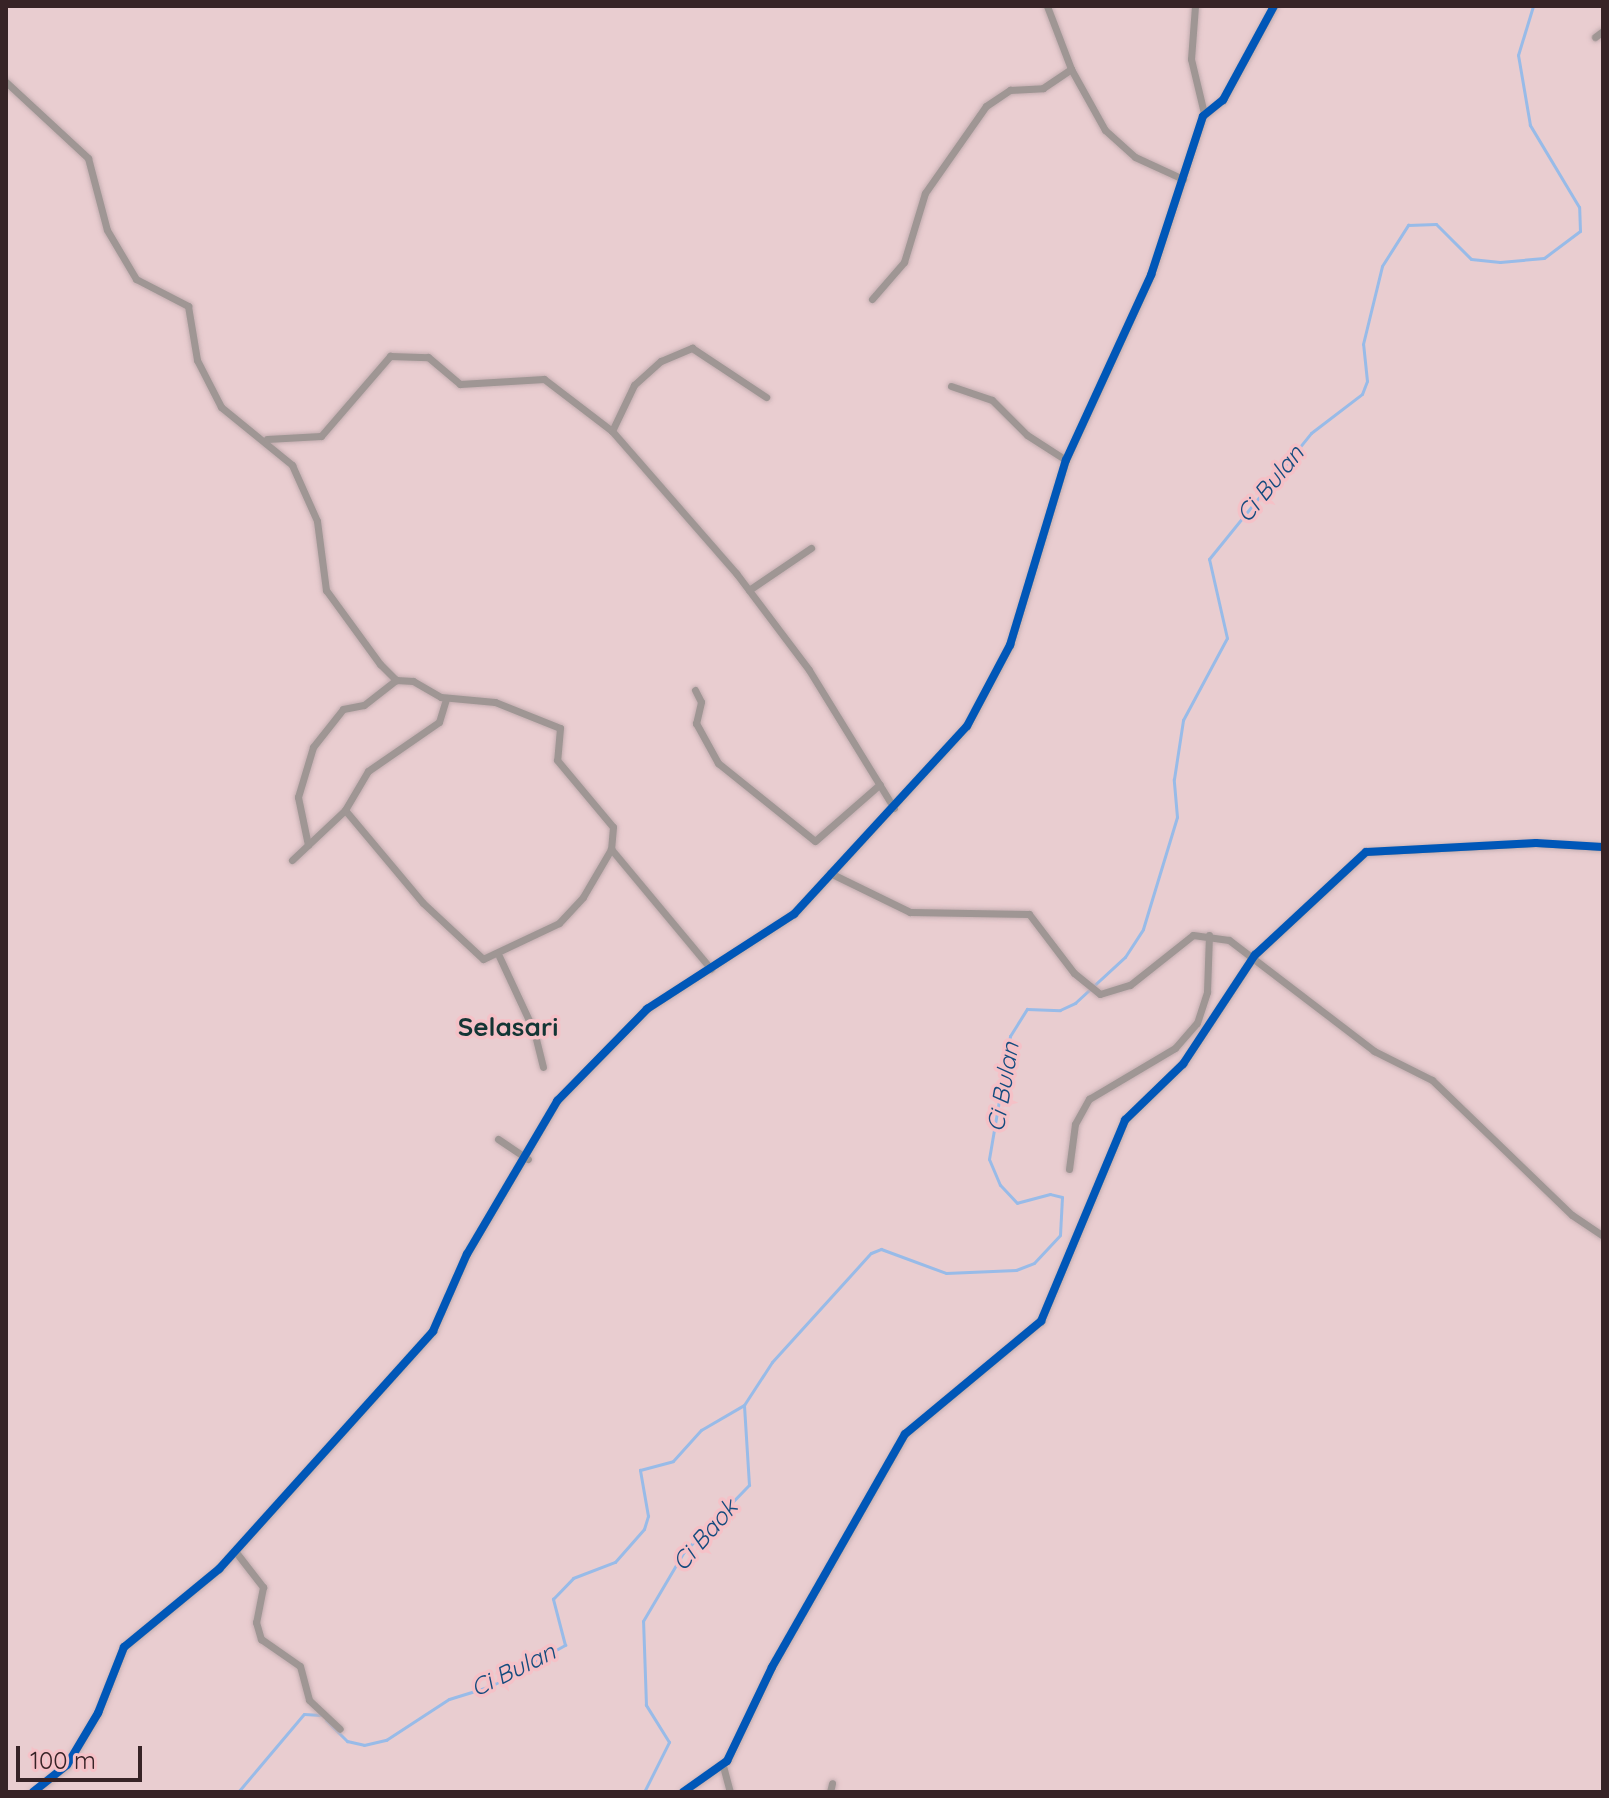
<!DOCTYPE html>
<style>
body{margin:0}
#map{position:relative;width:1609px;height:1798px;overflow:hidden;background:#e9cdd0;font-family:Quicksand,sans-serif}
div>[style]{position:absolute}
.stream>*{height:3px;margin:-1.5px;padding:0 1.5px;transform-origin:1.5px;border-radius:1.5px;background:#98bbe8}
.roads{filter:drop-shadow(0 0 2px #c3adb0) drop-shadow(0 0 2px #c3adb0)}
.street>*{height:7px;margin:-3.5px;padding:0 3.5px;transform-origin:3.5px;border-radius:3.5px;background:#9f9694}
.cycleway>*{height:8px;margin:-4px;padding:0 4px;transform-origin:4px;border-radius:4px;background:#0057b8}
span{translate:-50% -50%;white-space:nowrap;text-align:center;line-height:1.15;-webkit-text-stroke:7px #f5c1c7;paint-order:stroke}
.water-label{font-size:24px;color:#144b7e;font-style:italic}
.quarter-label{font-size:26px;color:#133534;font-weight:700}
.frame{position:absolute;inset:0;border:8px solid #372326;pointer-events:none}
.scale{position:absolute;left:16px;top:1746px;width:126px;height:36px;box-sizing:border-box;border:4px solid #372326;border-top:0;padding-left:10px;font-size:24px;line-height:28px;white-space:nowrap;color:#372326;-webkit-text-stroke:6px #f5c1c7;paint-order:stroke}
</style>
<div id="map">
<div class="stream">
<i style="left:326px;top:1720px;width:30px;rotate:45deg"></i>
<i style="left:347px;top:1741px;width:17px;rotate:13deg"></i>
<i style="left:364px;top:1745px;width:23px;rotate:-13deg"></i>
<i style="left:386px;top:1740px;width:75px;rotate:-33.1deg"></i>
<i style="left:449px;top:1699px;width:44px;rotate:-17.2deg"></i>
<i style="left:491px;top:1686px;width:85px;rotate:-29deg"></i>
<i style="left:565px;top:1645px;width:48px;rotate:-104.6deg"></i>
<i style="left:553px;top:1599px;width:29px;rotate:-46deg"></i>
<i style="left:573px;top:1578px;width:45px;rotate:-20.9deg"></i>
<i style="left:615px;top:1562px;width:44px;rotate:-48.7deg"></i>
<i style="left:644px;top:1529px;width:14px;rotate:-73deg"></i>
<i style="left:648px;top:1516px;width:47px;rotate:-99.9deg"></i>
<i style="left:640px;top:1470px;width:34px;rotate:-15deg"></i>
<i style="left:673px;top:1461px;width:42px;rotate:-47.9deg"></i>
<i style="left:701px;top:1430px;width:50px;rotate:-30.2deg"></i>
<i style="left:744px;top:1405px;width:51px;rotate:-56.9deg"></i>
<i style="left:772px;top:1362px;width:147px;rotate:-47.8deg"></i>
<i style="left:871px;top:1253px;width:11px;rotate:-22deg"></i>
<i style="left:881px;top:1249px;width:69px;rotate:20.3deg"></i>
<i style="left:946px;top:1273px;width:70px;rotate:-2.5deg"></i>
<i style="left:1016px;top:1270px;width:19px;rotate:-21deg"></i>
<i style="left:1034px;top:1263px;width:38px;rotate:-47deg"></i>
<i style="left:1060px;top:1235px;width:38px;rotate:-87deg"></i>
<i style="left:1062px;top:1197px;width:12px;rotate:-166deg"></i>
<i style="left:1050px;top:1194px;width:34px;rotate:165deg"></i>
<i style="left:1017px;top:1203px;width:25px;rotate:-133deg"></i>
<i style="left:1000px;top:1185px;width:28px;rotate:-113deg"></i>
<i style="left:989px;top:1159px;width:125px;rotate:-80.3deg"></i>
<i style="left:1010px;top:1036px;width:32px;rotate:-58deg"></i>
<i style="left:1027px;top:1009px;width:33px;rotate:2deg"></i>
<i style="left:1060px;top:1010px;width:17px;rotate:-25deg"></i>
<i style="left:1075px;top:1003px;width:68px;rotate:-42.6deg"></i>
<i style="left:1125px;top:957px;width:33px;rotate:-57deg"></i>
<i style="left:1143px;top:929px;width:117px;rotate:-73.1deg"></i>
<i style="left:1177px;top:817px;width:38px;rotate:-95deg"></i>
<i style="left:1174px;top:779px;width:60px;rotate:-81.3deg"></i>
<i style="left:1183px;top:720px;width:93px;rotate:-61.8deg"></i>
<i style="left:1227px;top:638px;width:81px;rotate:-102.8deg"></i>
<i style="left:1209px;top:559px;width:162px;rotate:-51deg"></i>
<i style="left:1311px;top:433px;width:64px;rotate:-37.4deg"></i>
<i style="left:1362px;top:394px;width:14px;rotate:-69deg"></i>
<i style="left:1367px;top:381px;width:37px;rotate:-96deg"></i>
<i style="left:1363px;top:344px;width:80px;rotate:-76.3deg"></i>
<i style="left:1382px;top:266px;width:49px;rotate:-57.6deg"></i>
<i style="left:1408px;top:225px;width:28px;rotate:-2deg"></i>
<i style="left:1436px;top:224px;width:49px;rotate:45deg"></i>
<i style="left:1471px;top:259px;width:29px;rotate:6deg"></i>
<i style="left:1500px;top:262px;width:44px;rotate:-5.2deg"></i>
<i style="left:1544px;top:258px;width:45px;rotate:-36.9deg"></i>
<i style="left:1580px;top:231px;width:24px;rotate:-92deg"></i>
<i style="left:1579px;top:207px;width:96px;rotate:-120.9deg"></i>
<i style="left:1530px;top:125px;width:71px;rotate:-99.7deg"></i>
<i style="left:1518px;top:55px;width:51px;rotate:-73deg"></i>
<i style="left:238px;top:1792px;width:102px;rotate:-49.8deg"></i>
<i style="left:304px;top:1714px;width:17px;rotate:3deg"></i>
<i style="left:644px;top:1792px;width:56px;rotate:-63.4deg"></i>
<i style="left:669px;top:1742px;width:44px;rotate:-121.9deg"></i>
<i style="left:646px;top:1705px;width:84px;rotate:-92deg"></i>
<i style="left:643px;top:1621px;width:79px;rotate:-59.5deg"></i>
<i style="left:683px;top:1553px;width:95px;rotate:-45.9deg"></i>
<i style="left:749px;top:1485px;width:79px;rotate:-93.6deg"></i>
</div>
<div class="roads">
<div class="street">
<i style="left:1047px;top:6px;width:67px;rotate:69.1deg"></i>
<i style="left:1071px;top:69px;width:70px;rotate:60.9deg"></i>
<i style="left:1105px;top:130px;width:40px;rotate:42deg"></i>
<i style="left:1135px;top:157px;width:53px;rotate:24.6deg"></i>
<i style="left:1195px;top:6px;width:53px;rotate:94.3deg"></i>
<i style="left:1191px;top:59px;width:56px;rotate:76.5deg"></i>
<i style="left:1595px;top:37px;width:10px;rotate:-37deg"></i>
<i style="left:6px;top:82px;width:112px;rotate:42.8deg"></i>
<i style="left:88px;top:158px;width:74px;rotate:75.2deg"></i>
<i style="left:107px;top:230px;width:57px;rotate:59.4deg"></i>
<i style="left:136px;top:279px;width:59px;rotate:27.4deg"></i>
<i style="left:188px;top:306px;width:55px;rotate:80.5deg"></i>
<i style="left:197px;top:360px;width:53px;rotate:62.9deg"></i>
<i style="left:221px;top:407px;width:92px;rotate:39.2deg"></i>
<i style="left:292px;top:465px;width:61px;rotate:65.9deg"></i>
<i style="left:317px;top:521px;width:70px;rotate:82.6deg"></i>
<i style="left:326px;top:590px;width:92px;rotate:53.9deg"></i>
<i style="left:380px;top:664px;width:23px;rotate:45deg"></i>
<i style="left:396px;top:680px;width:17px;rotate:3deg"></i>
<i style="left:413px;top:681px;width:32px;rotate:30deg"></i>
<i style="left:441px;top:697px;width:54px;rotate:5.3deg"></i>
<i style="left:495px;top:702px;width:70px;rotate:21.8deg"></i>
<i style="left:560px;top:728px;width:32px;rotate:95deg"></i>
<i style="left:557px;top:760px;width:87px;rotate:50.1deg"></i>
<i style="left:613px;top:827px;width:22px;rotate:95deg"></i>
<i style="left:611px;top:849px;width:156px;rotate:50.2deg"></i>
<i style="left:872px;top:299px;width:49px;rotate:-49.1deg"></i>
<i style="left:904px;top:262px;width:72px;rotate:-73.1deg"></i>
<i style="left:925px;top:193px;width:106px;rotate:-55deg"></i>
<i style="left:986px;top:106px;width:29px;rotate:-34deg"></i>
<i style="left:1010px;top:90px;width:33px;rotate:-3deg"></i>
<i style="left:1043px;top:88px;width:34px;rotate:-34deg"></i>
<i style="left:951px;top:386px;width:43px;rotate:18.9deg"></i>
<i style="left:992px;top:400px;width:49px;rotate:45deg"></i>
<i style="left:1027px;top:435px;width:46px;rotate:32.7deg"></i>
<i style="left:612px;top:431px;width:51px;rotate:-64.4deg"></i>
<i style="left:634px;top:385px;width:36px;rotate:-42deg"></i>
<i style="left:661px;top:361px;width:34px;rotate:-23deg"></i>
<i style="left:692px;top:348px;width:89px;rotate:33.5deg"></i>
<i style="left:267px;top:439px;width:54px;rotate:-3.2deg"></i>
<i style="left:321px;top:436px;width:106px;rotate:-49.2deg"></i>
<i style="left:390px;top:356px;width:38px;rotate:2deg"></i>
<i style="left:428px;top:357px;width:42px;rotate:40.2deg"></i>
<i style="left:460px;top:384px;width:84px;rotate:-3.4deg"></i>
<i style="left:544px;top:379px;width:86px;rotate:37.4deg"></i>
<i style="left:612px;top:431px;width:189px;rotate:48.9deg"></i>
<i style="left:736px;top:573px;width:121px;rotate:53deg"></i>
<i style="left:809px;top:670px;width:162px;rotate:58.4deg"></i>
<i style="left:749px;top:590px;width:75px;rotate:-34.1deg"></i>
<i style="left:695px;top:690px;width:13px;rotate:63deg"></i>
<i style="left:701px;top:702px;width:22px;rotate:103deg"></i>
<i style="left:696px;top:723px;width:46px;rotate:61.2deg"></i>
<i style="left:718px;top:763px;width:124px;rotate:38.8deg"></i>
<i style="left:815px;top:841px;width:86px;rotate:-41.2deg"></i>
<i style="left:345px;top:810px;width:121px;rotate:50deg"></i>
<i style="left:423px;top:903px;width:82px;rotate:43deg"></i>
<i style="left:483px;top:959px;width:84px;rotate:-25.3deg"></i>
<i style="left:559px;top:923px;width:35px;rotate:-47deg"></i>
<i style="left:583px;top:897px;width:56px;rotate:-59.7deg"></i>
<i style="left:308px;top:845px;width:49px;rotate:-101.8deg"></i>
<i style="left:298px;top:797px;width:52px;rotate:-73.3deg"></i>
<i style="left:313px;top:747px;width:48px;rotate:-51.7deg"></i>
<i style="left:343px;top:709px;width:21px;rotate:-11deg"></i>
<i style="left:364px;top:705px;width:41px;rotate:-38deg"></i>
<i style="left:292px;top:860px;width:73px;rotate:-43.3deg"></i>
<i style="left:345px;top:810px;width:45px;rotate:-59.5deg"></i>
<i style="left:368px;top:771px;width:86px;rotate:-34.6deg"></i>
<i style="left:439px;top:722px;width:24px;rotate:-73deg"></i>
<i style="left:830px;top:873px;width:89px;rotate:26deg"></i>
<i style="left:910px;top:912px;width:119px;rotate:1deg"></i>
<i style="left:1029px;top:914px;width:74px;rotate:52.7deg"></i>
<i style="left:1074px;top:973px;width:33px;rotate:39deg"></i>
<i style="left:1100px;top:994px;width:31px;rotate:-17deg"></i>
<i style="left:1130px;top:985px;width:80px;rotate:-38.4deg"></i>
<i style="left:1193px;top:935px;width:36px;rotate:8deg"></i>
<i style="left:1229px;top:940px;width:183px;rotate:37.4deg"></i>
<i style="left:1374px;top:1051px;width:65px;rotate:26.6deg"></i>
<i style="left:1432px;top:1080px;width:194px;rotate:44deg"></i>
<i style="left:1572px;top:1215px;width:37px;rotate:34deg"></i>
<i style="left:499px;top:956px;width:83px;rotate:65deg"></i>
<i style="left:534px;top:1031px;width:37px;rotate:76deg"></i>
<i style="left:498px;top:1139px;width:36px;rotate:34deg"></i>
<i style="left:1069px;top:1169px;width:45px;rotate:-82.4deg"></i>
<i style="left:1075px;top:1124px;width:29px;rotate:-61deg"></i>
<i style="left:1089px;top:1099px;width:100px;rotate:-30.7deg"></i>
<i style="left:1175px;top:1048px;width:33px;rotate:-49deg"></i>
<i style="left:1197px;top:1023px;width:33px;rotate:-72deg"></i>
<i style="left:1207px;top:992px;width:57px;rotate:-88deg"></i>
<i style="left:235px;top:1551px;width:46px;rotate:52.1deg"></i>
<i style="left:263px;top:1587px;width:36px;rotate:101deg"></i>
<i style="left:256px;top:1622px;width:18px;rotate:74deg"></i>
<i style="left:261px;top:1639px;width:47px;rotate:34.7deg"></i>
<i style="left:300px;top:1666px;width:35px;rotate:75deg"></i>
<i style="left:309px;top:1700px;width:42px;rotate:43.1deg"></i>
<i style="left:723px;top:1766px;width:27px;rotate:75deg"></i>
<i style="left:33px;top:1792px;width:43px;rotate:-38.5deg"></i>
<i style="left:67px;top:1765px;width:61px;rotate:-59.2deg"></i>
<i style="left:98px;top:1713px;width:71px;rotate:-68.5deg"></i>
<i style="left:124px;top:1647px;width:123px;rotate:-39.4deg"></i>
<i style="left:219px;top:1569px;width:320px;rotate:-48deg"></i>
<i style="left:433px;top:1331px;width:84px;rotate:-66.2deg"></i>
<i style="left:467px;top:1254px;width:178px;rotate:-59.5deg"></i>
<i style="left:557px;top:1101px;width:129px;rotate:-45.6deg"></i>
<i style="left:647px;top:1009px;width:175px;rotate:-32.9deg"></i>
<i style="left:794px;top:914px;width:255px;rotate:-47.4deg"></i>
<i style="left:967px;top:726px;width:92px;rotate:-62deg"></i>
<i style="left:1010px;top:645px;width:193px;rotate:-73.2deg"></i>
<i style="left:1066px;top:460px;width:204px;rotate:-65.3deg"></i>
<i style="left:1151px;top:275px;width:167px;rotate:-71.9deg"></i>
<i style="left:1203px;top:116px;width:26px;rotate:-39deg"></i>
<i style="left:1223px;top:100px;width:107px;rotate:-61.5deg"></i>
<i style="left:683px;top:1792px;width:54px;rotate:-35.2deg"></i>
<i style="left:727px;top:1761px;width:104px;rotate:-64.4deg"></i>
<i style="left:772px;top:1667px;width:268px;rotate:-60.3deg"></i>
<i style="left:905px;top:1434px;width:177px;rotate:-39.7deg"></i>
<i style="left:1041px;top:1321px;width:218px;rotate:-67.3deg"></i>
<i style="left:1125px;top:1120px;width:81px;rotate:-44deg"></i>
<i style="left:1183px;top:1064px;width:131px;rotate:-56.6deg"></i>
<i style="left:1255px;top:955px;width:151px;rotate:-42.9deg"></i>
<i style="left:1366px;top:852px;width:170px;rotate:-3deg"></i>
<i style="left:1536px;top:843px;width:67px;rotate:3.4deg"></i>
<i style="left:830px;top:1792px;width:9px;rotate:-77deg"></i>
</div>
</div>
<div class="cycleway">
<i style="left:33px;top:1792px;width:43px;rotate:-38.5deg"></i>
<i style="left:67px;top:1765px;width:61px;rotate:-59.2deg"></i>
<i style="left:98px;top:1713px;width:71px;rotate:-68.5deg"></i>
<i style="left:124px;top:1647px;width:123px;rotate:-39.4deg"></i>
<i style="left:219px;top:1569px;width:320px;rotate:-48deg"></i>
<i style="left:433px;top:1331px;width:84px;rotate:-66.2deg"></i>
<i style="left:467px;top:1254px;width:178px;rotate:-59.5deg"></i>
<i style="left:557px;top:1101px;width:129px;rotate:-45.6deg"></i>
<i style="left:647px;top:1009px;width:175px;rotate:-32.9deg"></i>
<i style="left:794px;top:914px;width:255px;rotate:-47.4deg"></i>
<i style="left:967px;top:726px;width:92px;rotate:-62deg"></i>
<i style="left:1010px;top:645px;width:193px;rotate:-73.2deg"></i>
<i style="left:1066px;top:460px;width:204px;rotate:-65.3deg"></i>
<i style="left:1151px;top:275px;width:167px;rotate:-71.9deg"></i>
<i style="left:1203px;top:116px;width:26px;rotate:-39deg"></i>
<i style="left:1223px;top:100px;width:107px;rotate:-61.5deg"></i>
<i style="left:683px;top:1792px;width:54px;rotate:-35.2deg"></i>
<i style="left:727px;top:1761px;width:104px;rotate:-64.4deg"></i>
<i style="left:772px;top:1667px;width:268px;rotate:-60.3deg"></i>
<i style="left:905px;top:1434px;width:177px;rotate:-39.7deg"></i>
<i style="left:1041px;top:1321px;width:218px;rotate:-67.3deg"></i>
<i style="left:1125px;top:1120px;width:81px;rotate:-44deg"></i>
<i style="left:1183px;top:1064px;width:131px;rotate:-56.6deg"></i>
<i style="left:1255px;top:955px;width:151px;rotate:-42.9deg"></i>
<i style="left:1366px;top:852px;width:170px;rotate:-3deg"></i>
<i style="left:1536px;top:843px;width:67px;rotate:3.4deg"></i>
</div>
<div class="water-label">
<span style="left:1270px;top:484px;rotate:-51deg">Ci Bulan</span>
<span style="left:1003px;top:1087px;rotate:-80deg">Ci Bulan</span>
<span style="left:705px;top:1535px;rotate:-49deg">Ci Baok</span>
<span style="left:513px;top:1670px;rotate:-26deg">Ci Bulan</span>
</div>
<div class="quarter-label">
<span style="left:508px;top:1027px">Selasari</span>
</div>
<div class="frame"></div>
<div class="scale">100 m</div>
</div>
